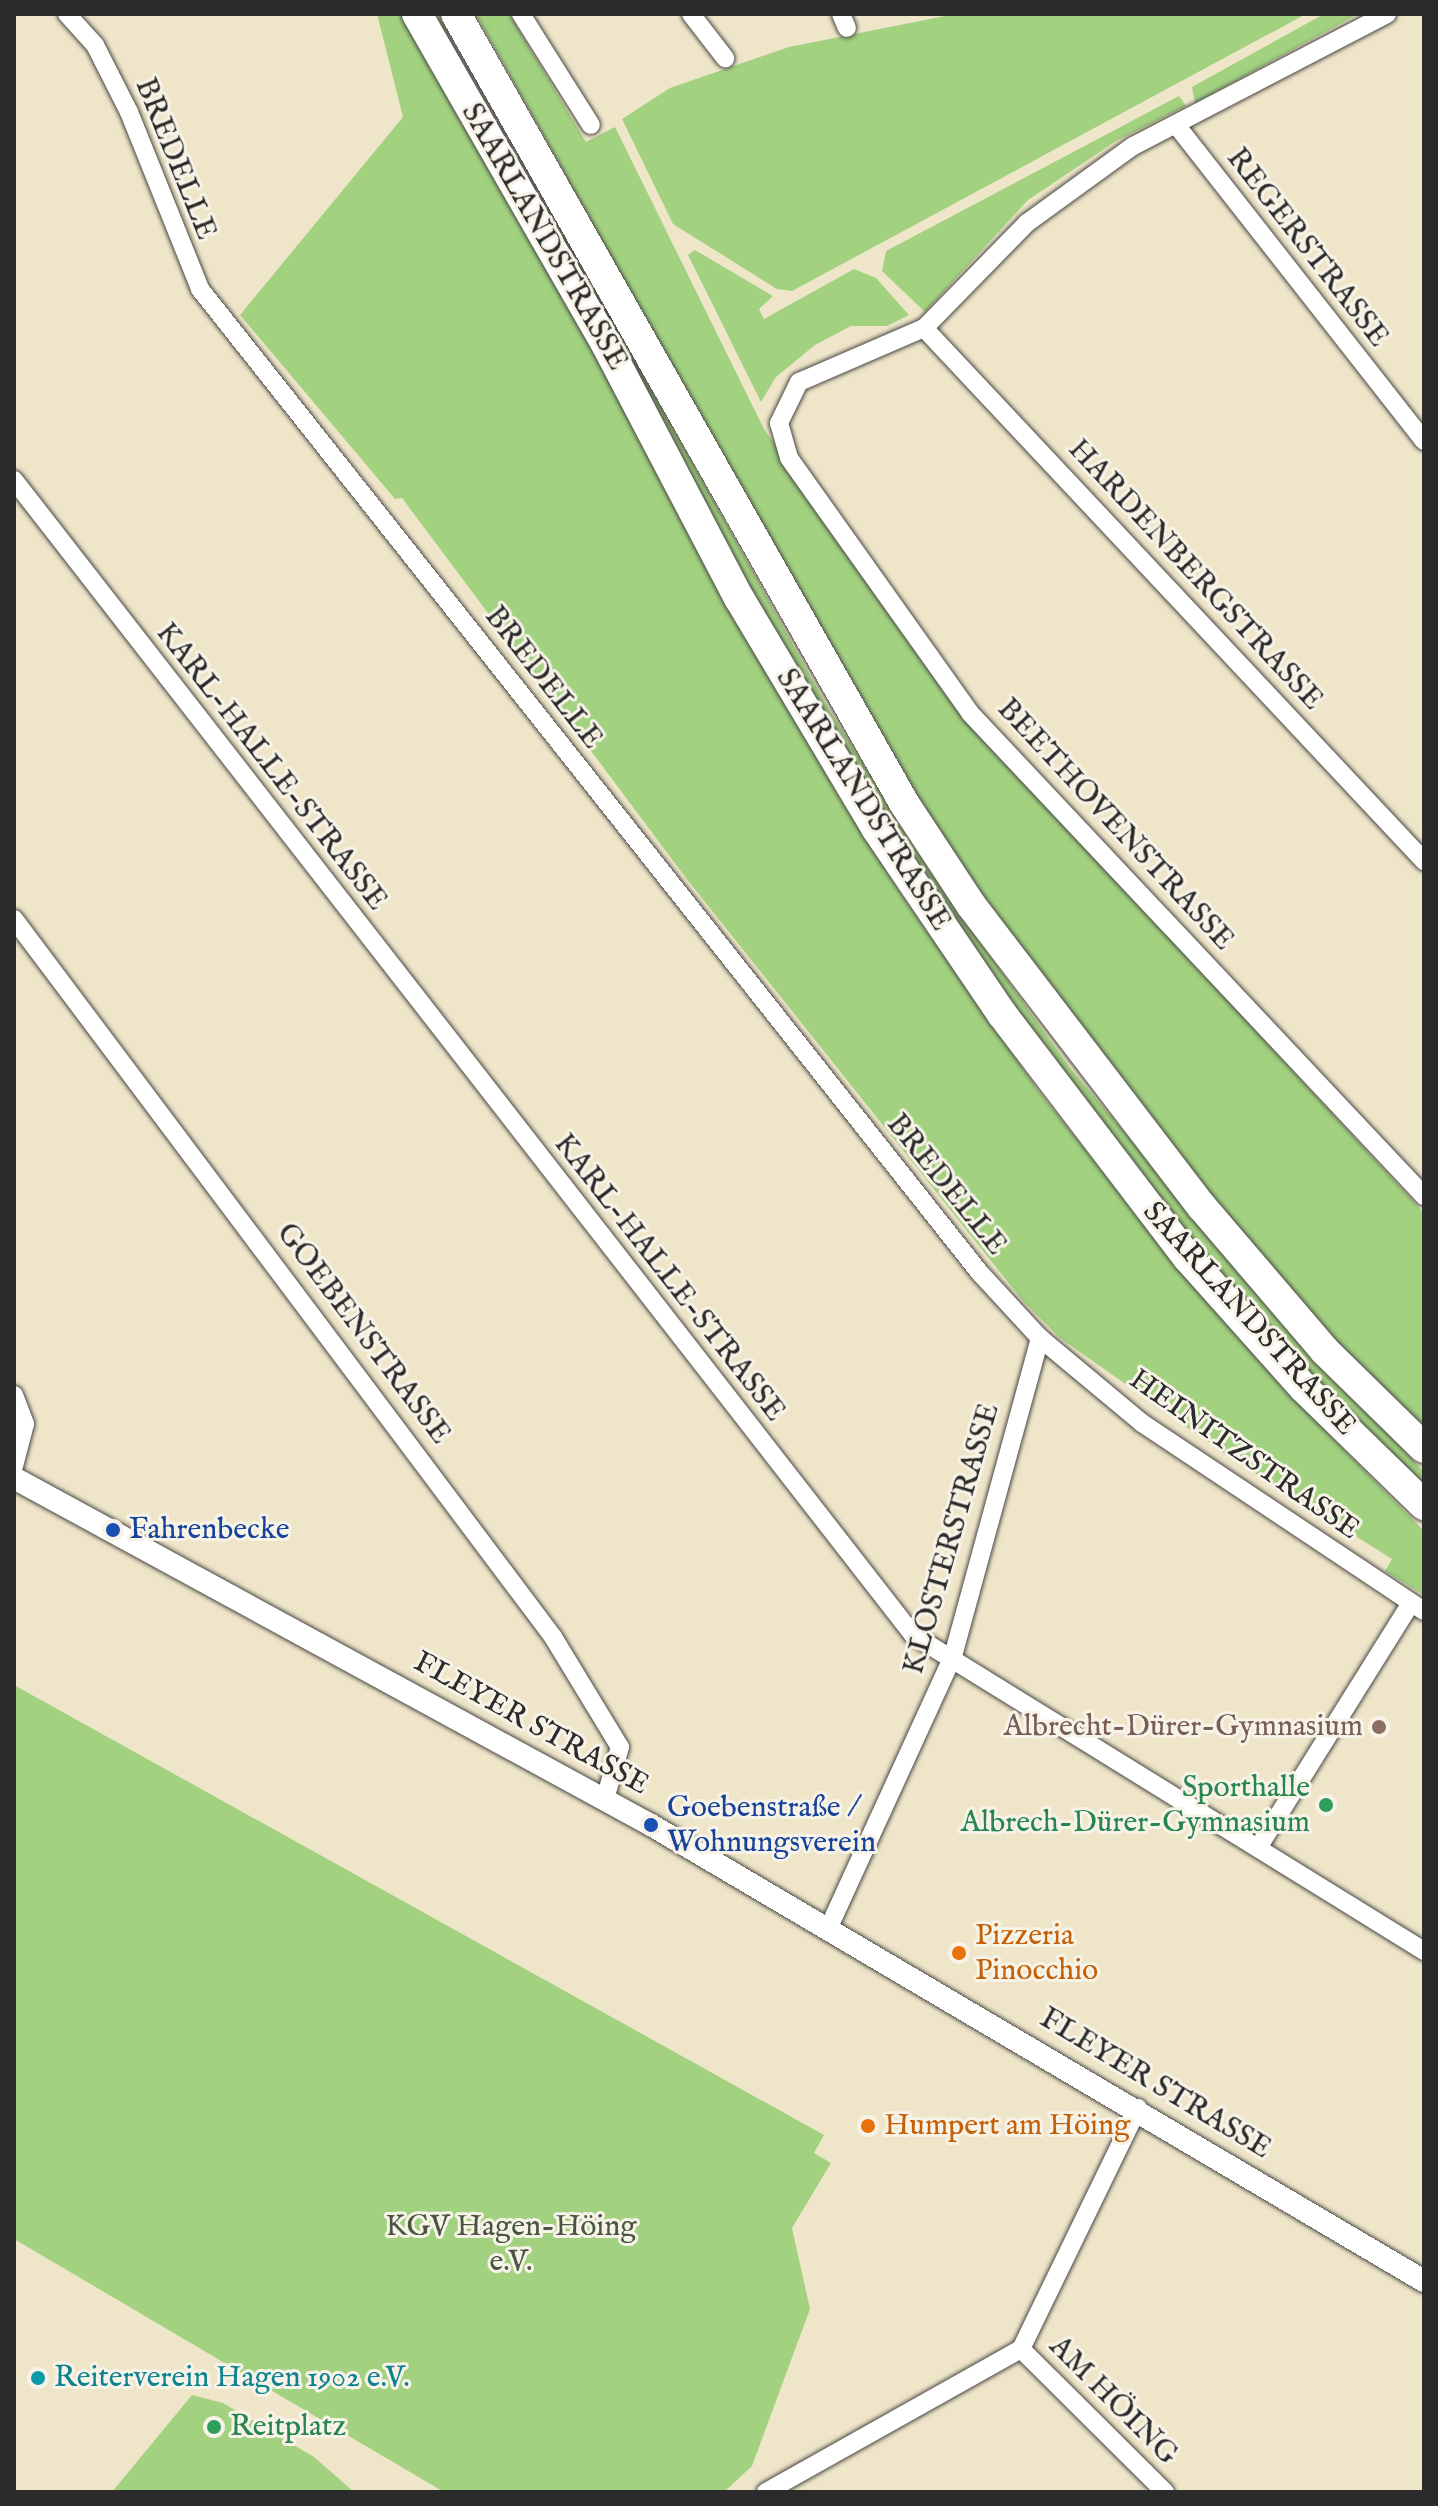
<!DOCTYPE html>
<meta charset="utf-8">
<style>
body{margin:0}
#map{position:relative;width:1438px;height:2506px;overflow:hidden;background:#efe6ca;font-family:"IM FELL English",serif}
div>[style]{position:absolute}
.green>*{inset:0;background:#a2d280}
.roads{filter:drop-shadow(0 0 2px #484743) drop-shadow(0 0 2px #484743)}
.minor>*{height:18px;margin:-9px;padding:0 9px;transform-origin:9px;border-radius:9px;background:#fff}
.tertiary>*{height:22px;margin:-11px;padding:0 11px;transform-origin:11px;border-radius:11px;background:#fff}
.trunk>*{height:30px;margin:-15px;padding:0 15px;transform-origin:15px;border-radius:15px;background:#fff}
.dots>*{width:22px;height:22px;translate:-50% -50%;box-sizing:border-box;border:4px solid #f7f3e8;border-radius:50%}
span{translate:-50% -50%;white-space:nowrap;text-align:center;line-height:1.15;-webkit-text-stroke:6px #f7f3e8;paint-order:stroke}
.street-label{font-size:30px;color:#2b2b2b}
.transit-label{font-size:30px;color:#164399}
.left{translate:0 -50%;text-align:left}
.education-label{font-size:30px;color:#785e54}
.right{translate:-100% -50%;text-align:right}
.leisure-label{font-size:30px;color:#27864d}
.food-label{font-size:30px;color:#c56008}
.park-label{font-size:30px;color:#495540}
.culture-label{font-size:30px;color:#0d838f}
.frame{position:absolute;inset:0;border:16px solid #2b2b2b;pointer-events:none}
</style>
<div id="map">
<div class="green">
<i style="clip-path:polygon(377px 14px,408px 14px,839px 797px,901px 894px,1040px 1093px,1177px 1265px,1279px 1384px,1424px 1531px,1424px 1595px,1385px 1571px,1392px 1559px,1225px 1454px,1060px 1338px,1023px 1301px,686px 878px,402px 498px,395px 499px,240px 315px,403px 117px)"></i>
<i style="clip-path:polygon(476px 14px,509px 14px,586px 142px,615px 127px,764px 429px,968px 719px,1424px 1213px,1424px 1438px,1246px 1247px,1041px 989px,913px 799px)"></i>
<i style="clip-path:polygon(955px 14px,1306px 14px,792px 291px,777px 289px,673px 224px,622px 119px,670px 88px,789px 47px)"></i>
<i style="clip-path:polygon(1324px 14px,1358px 14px,1195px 103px,1192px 87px)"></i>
<i style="clip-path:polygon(1179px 96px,1186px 106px,1116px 141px,1028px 200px,925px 312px,882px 271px,886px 251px)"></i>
<i style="clip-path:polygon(695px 250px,773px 296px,759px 309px,764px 319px,854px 269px,876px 278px,909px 315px,887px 326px,851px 326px,815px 345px,776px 377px,761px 402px,688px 255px)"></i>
<i style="clip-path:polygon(606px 307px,827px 706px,944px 892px,1070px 1068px,1302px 1342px,1424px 1472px,1424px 1490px,1303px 1369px,1134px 1172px,951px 924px,790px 662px,600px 311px)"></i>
<i style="clip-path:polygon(14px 1685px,824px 2135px,814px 2153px,831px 2163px,792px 2228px,810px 2309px,752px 2466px,724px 2492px,444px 2492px,14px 2239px)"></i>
<i style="clip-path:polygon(192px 2395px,223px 2403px,314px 2457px,354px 2492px,112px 2492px)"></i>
</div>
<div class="roads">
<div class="minor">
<i style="left:67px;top:14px;width:42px;rotate:47.9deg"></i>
<i style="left:95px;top:45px;width:75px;rotate:63.1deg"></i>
<i style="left:129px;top:112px;width:191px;rotate:68.1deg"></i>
<i style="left:200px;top:289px;width:1256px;rotate:51.6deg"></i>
<i style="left:980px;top:1273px;width:88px;rotate:47.3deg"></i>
<i style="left:1040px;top:1338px;width:133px;rotate:39.8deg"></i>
<i style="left:1142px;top:1423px;width:339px;rotate:33.7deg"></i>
<i style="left:521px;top:14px;width:131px;rotate:57.8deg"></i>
<i style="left:691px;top:14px;width:56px;rotate:52.3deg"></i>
<i style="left:841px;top:14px;width:15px;rotate:67deg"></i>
<i style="left:1387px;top:14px;width:286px;rotate:152.5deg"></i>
<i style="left:1133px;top:146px;width:131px;rotate:144deg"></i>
<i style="left:1027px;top:223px;width:147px;rotate:134.4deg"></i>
<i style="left:924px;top:328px;width:136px;rotate:156.6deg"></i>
<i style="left:799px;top:382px;width:46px;rotate:116deg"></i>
<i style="left:779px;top:423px;width:36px;rotate:74deg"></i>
<i style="left:789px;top:458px;width:313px;rotate:54.6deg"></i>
<i style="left:970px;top:713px;width:663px;rotate:46.77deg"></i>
<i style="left:1177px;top:126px;width:400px;rotate:51.9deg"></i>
<i style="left:924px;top:328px;width:731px;rotate:46.83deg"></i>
<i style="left:14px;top:480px;width:1464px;rotate:52.1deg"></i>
<i style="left:913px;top:1635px;width:601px;rotate:31.73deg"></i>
<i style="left:14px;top:919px;width:898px;rotate:53.1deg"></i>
<i style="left:553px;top:1637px;width:129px;rotate:58.7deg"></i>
<i style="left:620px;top:1747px;width:54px;rotate:106.1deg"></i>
<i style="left:14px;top:1395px;width:31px;rotate:69deg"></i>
<i style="left:25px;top:1424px;width:43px;rotate:104.7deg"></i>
<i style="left:1261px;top:1843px;width:283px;rotate:-58deg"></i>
<i style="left:829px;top:1927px;width:298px;rotate:-65.4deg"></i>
<i style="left:953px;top:1656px;width:330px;rotate:-74.7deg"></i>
<i style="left:1021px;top:2349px;width:203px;rotate:44.8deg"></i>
<i style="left:766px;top:2492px;width:292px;rotate:-29.3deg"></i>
<i style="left:1021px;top:2349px;width:268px;rotate:-64.1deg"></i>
</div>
<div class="tertiary">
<i style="left:14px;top:1478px;width:725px;rotate:28.58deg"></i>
<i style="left:651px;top:1825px;width:897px;rotate:30.54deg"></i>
</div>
<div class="trunk">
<i style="left:417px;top:14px;width:380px;rotate:60.2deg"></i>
<i style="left:606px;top:344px;width:287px;rotate:62.4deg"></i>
<i style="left:739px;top:598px;width:268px;rotate:59.2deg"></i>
<i style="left:876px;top:828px;width:225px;rotate:55.9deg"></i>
<i style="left:1002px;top:1014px;width:307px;rotate:52.7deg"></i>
<i style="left:1188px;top:1258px;width:174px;rotate:48.3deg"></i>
<i style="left:1304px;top:1388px;width:168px;rotate:44.3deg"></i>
<i style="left:456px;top:14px;width:907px;rotate:60.41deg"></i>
<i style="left:904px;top:803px;width:122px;rotate:56.7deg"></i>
<i style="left:971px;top:905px;width:380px;rotate:52.6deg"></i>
<i style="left:1202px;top:1207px;width:188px;rotate:49.5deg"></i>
<i style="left:1324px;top:1350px;width:140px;rotate:44.4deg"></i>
</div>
</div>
<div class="dots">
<i style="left:113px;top:1530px;background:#1a4fb4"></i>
<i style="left:1379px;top:1727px;background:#8d6e63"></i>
<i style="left:1326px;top:1805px;background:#2e9e5b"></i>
<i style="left:651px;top:1825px;background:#1a4fb4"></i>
<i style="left:959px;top:1953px;background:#e8710a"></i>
<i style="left:868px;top:2126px;background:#e8710a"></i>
<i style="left:38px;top:2378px;background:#0f9aa8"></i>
<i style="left:214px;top:2427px;background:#2e9e5b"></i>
</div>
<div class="street-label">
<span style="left:175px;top:159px;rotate:68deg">BREDELLE</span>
<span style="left:544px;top:237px;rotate:60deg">SAARLANDSTRASSE</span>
<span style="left:1307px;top:248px;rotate:52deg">REGERSTRASSE</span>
<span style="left:1195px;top:575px;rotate:47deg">HARDENBERGSTRASSE</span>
<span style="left:543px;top:678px;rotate:52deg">BREDELLE</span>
<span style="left:271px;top:767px;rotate:52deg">KARL-HALLE-STRASSE</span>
<span style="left:863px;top:800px;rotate:58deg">SAARLANDSTRASSE</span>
<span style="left:1115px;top:825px;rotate:47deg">BEETHOVENSTRASSE</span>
<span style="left:946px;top:1185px;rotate:51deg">BREDELLE</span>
<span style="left:669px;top:1278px;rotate:52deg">KARL-HALLE-STRASSE</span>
<span style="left:1249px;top:1319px;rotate:48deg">SAARLANDSTRASSE</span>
<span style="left:363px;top:1334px;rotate:53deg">GOEBENSTRASSE</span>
<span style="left:1244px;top:1455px;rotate:35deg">HEINITZSTRASSE</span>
<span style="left:952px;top:1539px;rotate:-74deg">KLOSTERSTRASSE</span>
<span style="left:531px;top:1724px;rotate:29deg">FLEYER STRASSE</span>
<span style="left:1155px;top:2084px;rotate:31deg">FLEYER STRASSE</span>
<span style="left:1113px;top:2401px;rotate:45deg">AM HÖING</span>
</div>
<div class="transit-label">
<span class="left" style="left:129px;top:1530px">Fahrenbecke</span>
<span class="left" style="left:667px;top:1825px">Goebenstraße /<br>Wohnungsverein</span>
</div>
<div class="education-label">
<span class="right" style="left:1363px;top:1727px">Albrecht-Dürer-Gymnasium</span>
</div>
<div class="leisure-label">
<span class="right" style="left:1310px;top:1805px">Sporthalle<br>Albrech-Dürer-Gymnasium</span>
<span class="left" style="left:230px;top:2427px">Reitplatz</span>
</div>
<div class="food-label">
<span class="left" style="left:975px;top:1953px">Pizzeria<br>Pinocchio</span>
<span class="left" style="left:884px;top:2126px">Humpert am Höing</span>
</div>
<div class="park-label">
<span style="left:511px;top:2244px">KGV Hagen-Höing<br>e.V.</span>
</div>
<div class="culture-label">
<span class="left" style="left:54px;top:2378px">Reiterverein Hagen 1902 e.V.</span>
</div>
<div class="frame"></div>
</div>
